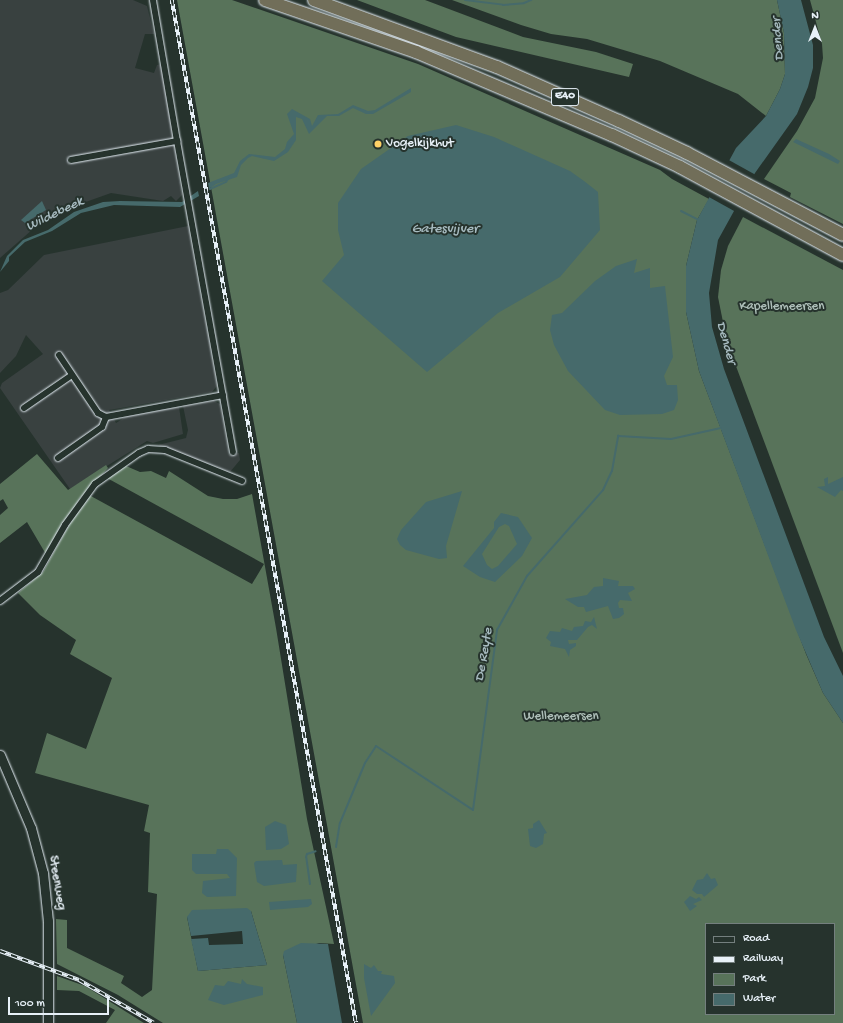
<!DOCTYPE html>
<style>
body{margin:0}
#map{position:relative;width:843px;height:1023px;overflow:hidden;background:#26332d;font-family:"Gochi Hand",sans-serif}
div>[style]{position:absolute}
.built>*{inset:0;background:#394140}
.green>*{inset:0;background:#58735a}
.water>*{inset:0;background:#466a6b}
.pier>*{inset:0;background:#26332d;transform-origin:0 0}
.stream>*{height:2px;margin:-1px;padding:0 1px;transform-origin:1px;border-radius:1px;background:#466a6b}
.roads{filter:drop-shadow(0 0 1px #e8f1f8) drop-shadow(0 0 1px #e8f1f8)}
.minor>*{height:6px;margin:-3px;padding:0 3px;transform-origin:3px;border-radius:3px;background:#26332d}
.secondary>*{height:9px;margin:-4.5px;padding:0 4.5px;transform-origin:4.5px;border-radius:4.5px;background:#26332d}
.motorway>*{height:12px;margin:-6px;padding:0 6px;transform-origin:6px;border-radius:6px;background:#716e59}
.rail>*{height:3.5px;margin-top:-1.75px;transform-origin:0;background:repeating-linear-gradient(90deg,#26332d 0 6px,#e8f1f8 0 12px);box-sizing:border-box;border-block:1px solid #e8f1f8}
.dots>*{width:11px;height:11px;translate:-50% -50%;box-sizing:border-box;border:2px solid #26332d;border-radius:50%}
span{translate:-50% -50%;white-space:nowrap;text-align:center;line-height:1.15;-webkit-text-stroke:4px #26332d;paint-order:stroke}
.shield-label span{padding:1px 3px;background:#26332d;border:1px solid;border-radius:3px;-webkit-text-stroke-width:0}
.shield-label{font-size:12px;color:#e8f1f8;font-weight:700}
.poi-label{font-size:13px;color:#e8f1f8}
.left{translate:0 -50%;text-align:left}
.park-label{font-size:13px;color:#aebfb9}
.street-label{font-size:13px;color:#e8f1f8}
.water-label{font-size:14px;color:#a7bbc0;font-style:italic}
.legend{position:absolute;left:705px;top:923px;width:130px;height:92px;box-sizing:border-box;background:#26332d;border:1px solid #747f7e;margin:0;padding:5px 7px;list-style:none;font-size:12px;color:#e8f1f8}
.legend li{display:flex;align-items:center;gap:8px;height:20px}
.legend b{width:20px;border:1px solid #747f7e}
.north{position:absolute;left:795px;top:8px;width:40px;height:40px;-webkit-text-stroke:3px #26332d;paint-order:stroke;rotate:0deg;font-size:11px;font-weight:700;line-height:16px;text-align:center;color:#e8f1f8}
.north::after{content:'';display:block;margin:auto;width:14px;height:18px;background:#e8f1f8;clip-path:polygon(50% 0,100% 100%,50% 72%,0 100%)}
.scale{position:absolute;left:8px;top:997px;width:101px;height:18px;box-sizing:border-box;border:2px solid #e8f1f8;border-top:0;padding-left:5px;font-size:12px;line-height:14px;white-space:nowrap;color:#e8f1f8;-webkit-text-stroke:3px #26332d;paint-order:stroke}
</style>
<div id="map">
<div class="built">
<i style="clip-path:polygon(0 0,133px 0,147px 6px,154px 34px,145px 34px,135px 68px,154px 73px,157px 65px,161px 64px,182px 195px,176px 201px,171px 196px,163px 201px,111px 193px,49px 215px,0 258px)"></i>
<i style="clip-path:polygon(188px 226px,217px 386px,212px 392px,214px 401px,220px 404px,229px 455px,239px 453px,240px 460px,230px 472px,158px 445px,186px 438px,188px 430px,183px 406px,213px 401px,212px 392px,109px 410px,116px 423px,127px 416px,179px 407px,183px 434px,153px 443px,147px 441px,70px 489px,0 388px,2px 383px,43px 354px,26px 335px,16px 356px,0 373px,0 293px,8px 290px,44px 255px)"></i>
</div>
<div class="green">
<i style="clip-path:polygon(evenodd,177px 0,232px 0,418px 64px,660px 170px,672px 179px,709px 199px,697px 220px,686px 266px,686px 312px,699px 371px,806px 654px,823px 693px,843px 723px,843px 1023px,363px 1023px,177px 0,706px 924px,834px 924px,834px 1014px,706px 1014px,706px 924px)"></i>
<i style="clip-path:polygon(357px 0,425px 0,523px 37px,596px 52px,633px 64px,629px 77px,456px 37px)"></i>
<i style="clip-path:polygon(452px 0,777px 0,784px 33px,785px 74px,780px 89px,766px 116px,738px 94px,660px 61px,587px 39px,551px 34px,521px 25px)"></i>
<i style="clip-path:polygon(810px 0,843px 0,843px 224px,790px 197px,791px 193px,764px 179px,797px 131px,815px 98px,823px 58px,822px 44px)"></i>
<i style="clip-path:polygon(743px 217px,843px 270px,843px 653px,727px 342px,718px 297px,721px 270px,728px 246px)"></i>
<i style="clip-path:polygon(37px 454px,68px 490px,106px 465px,108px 468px,80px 498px,47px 556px,27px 522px,0 543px,0 515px,8px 508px,3px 499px,0 501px,0 484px)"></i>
<i style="clip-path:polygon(evenodd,126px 466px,140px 472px,151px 471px,166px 478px,169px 471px,208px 496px,223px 499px,237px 499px,252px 494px,276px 628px,307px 819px,334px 944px,319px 943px,283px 955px,297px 1023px,163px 1023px,118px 995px,57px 964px,56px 919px,67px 920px,67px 948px,124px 976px,121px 983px,142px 997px,152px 990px,157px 894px,148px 892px,150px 833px,144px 831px,149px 805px,35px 773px,47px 733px,86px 749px,112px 678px,70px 654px,76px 640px,40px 615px,18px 593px,43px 572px,75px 514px,89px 495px,252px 584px,264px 564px,107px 478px,126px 466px,251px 911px,267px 965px,198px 971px,187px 917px,251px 911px)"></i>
<i style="clip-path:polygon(57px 976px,85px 986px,144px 1023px,106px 1023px,115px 1010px,79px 991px,57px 990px)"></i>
</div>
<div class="water">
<i style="clip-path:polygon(777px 0,801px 0,813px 45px,813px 68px,808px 87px,797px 114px,755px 173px,718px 240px,709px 293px,712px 327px,724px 369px,824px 637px,843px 676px,843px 723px,823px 693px,796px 630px,699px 371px,686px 312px,686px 266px,697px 220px,736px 148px,766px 116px,780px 89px,785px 74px,784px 33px)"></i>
<i style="clip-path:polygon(411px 88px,411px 92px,373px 114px,366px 114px,353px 108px,339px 116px,327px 116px,309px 134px,302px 119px,296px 117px,296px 140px,288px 152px,274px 161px,252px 156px,248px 158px,241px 165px,237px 177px,216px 184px,209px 189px,208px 183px,234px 173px,240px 161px,249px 154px,275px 157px,285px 149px,287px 142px,294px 134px,287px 114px,292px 109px,310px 119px,312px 126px,318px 115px,338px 114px,353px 105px,368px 111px,375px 110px)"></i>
<i style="clip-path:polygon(456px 125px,494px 137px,570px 171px,584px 181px,598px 192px,600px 230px,560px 277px,498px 313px,427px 372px,322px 281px,344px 255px,338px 230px,338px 203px,361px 169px,408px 136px)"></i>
<i style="clip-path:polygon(796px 139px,829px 154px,840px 161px,838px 164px,793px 142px)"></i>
<i style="clip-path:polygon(198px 191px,199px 196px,180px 207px,114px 205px,81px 213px,52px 231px,25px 242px,9px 257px,9px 261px,0 272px,7px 256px,23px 240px,48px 230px,74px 212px,103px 202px,120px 201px,182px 202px)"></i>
<i style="clip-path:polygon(42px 201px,46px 210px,25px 223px,21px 220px)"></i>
<i style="clip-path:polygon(637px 259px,634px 273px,650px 268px,650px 288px,665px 286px,673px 357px,664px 376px,667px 385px,677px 385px,678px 400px,674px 410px,662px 414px,620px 415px,605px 410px,568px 371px,554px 345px,550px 330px,552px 315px,562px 313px,595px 281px,616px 266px)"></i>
<i style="clip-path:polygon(828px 477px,828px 484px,843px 477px,843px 491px,841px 490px,835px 497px,817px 487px,825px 486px,824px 479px)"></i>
<i style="clip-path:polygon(462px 491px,446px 546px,447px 558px,439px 559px,406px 550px,400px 545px,397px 539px,401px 530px,426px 502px)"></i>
<i style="clip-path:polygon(evenodd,501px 513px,518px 517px,532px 538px,522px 556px,495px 582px,480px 577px,463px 566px,494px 528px,494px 522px,501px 513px,505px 524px,509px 526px,517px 544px,498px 566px,492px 569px,487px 565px,482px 554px,499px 527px,505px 524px)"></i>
<i style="clip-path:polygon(603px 578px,619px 581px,618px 586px,633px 586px,635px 589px,628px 593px,632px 601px,620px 600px,618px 603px,619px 608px,623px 608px,624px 614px,619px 618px,613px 619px,608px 606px,586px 612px,584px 607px,578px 607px,565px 599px,587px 595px,594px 587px,603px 586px)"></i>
<i style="clip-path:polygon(594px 617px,597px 629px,592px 625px,588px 627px,577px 640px,568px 640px,569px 644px,576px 643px,576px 646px,570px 650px,569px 657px,565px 649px,550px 646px,551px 642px,546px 638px,550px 631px,560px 632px,562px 628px,572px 631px,574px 627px,583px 626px,585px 621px,591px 622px)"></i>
<i style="clip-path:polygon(539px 820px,547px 833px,544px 834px,543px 844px,536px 848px,530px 846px,528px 829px,533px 828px,533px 824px)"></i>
<i style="clip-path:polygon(275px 821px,286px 825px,289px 844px,281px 849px,266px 850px,265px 827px)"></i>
<i style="clip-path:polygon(217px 849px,228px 849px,237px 858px,236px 896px,207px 897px,202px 893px,203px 881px,230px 878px,227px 874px,196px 874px,192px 870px,192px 854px,216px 854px)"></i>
<i style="clip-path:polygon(282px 860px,283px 865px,297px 864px,296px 882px,264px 886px,257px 882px,254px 863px,256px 861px)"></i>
<i style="clip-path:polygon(707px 873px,711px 879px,715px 878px,718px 885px,704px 897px,702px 894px,697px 894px,692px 890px,697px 880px,703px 879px)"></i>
<i style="clip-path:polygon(690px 896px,696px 899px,699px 897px,702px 900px,693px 904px,697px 906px,690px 911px,684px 902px)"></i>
<i style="clip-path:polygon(311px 899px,312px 904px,308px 907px,270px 910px,269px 902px)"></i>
<i style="clip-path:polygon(247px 908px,251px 911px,267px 965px,198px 971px,191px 939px,208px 938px,209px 945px,243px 944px,242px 931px,191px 936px,187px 917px,192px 910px)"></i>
<i style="clip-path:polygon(301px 943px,328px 944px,342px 1023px,297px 1023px,283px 955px,284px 951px)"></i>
<i style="clip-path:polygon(364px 964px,371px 968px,374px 965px,378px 971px,382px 971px,381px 974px,394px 976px,395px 983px,371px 1016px,364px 978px)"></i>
<i style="clip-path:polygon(242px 979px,247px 984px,263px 987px,263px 995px,224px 1005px,208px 1000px,215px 985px,224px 986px,228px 981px,241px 984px)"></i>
</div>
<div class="pier">
<i style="left:727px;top:159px;width:33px;height:42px;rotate:29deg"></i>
</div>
<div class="stream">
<i style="left:465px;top:0;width:38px;rotate:7deg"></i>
<i style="left:503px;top:5px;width:21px;rotate:-5deg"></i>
<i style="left:524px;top:3px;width:8px;rotate:-23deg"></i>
<i style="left:210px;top:189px;width:17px;rotate:-24deg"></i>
<i style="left:226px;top:182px;width:4px;rotate:-56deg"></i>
<i style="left:681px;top:211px;width:18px;rotate:27deg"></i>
<i style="left:336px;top:847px;width:24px;rotate:-81deg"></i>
<i style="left:340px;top:823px;width:65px;rotate:-67.4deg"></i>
<i style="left:365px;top:763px;width:20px;rotate:-57deg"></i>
<i style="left:376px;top:746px;width:116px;rotate:33.4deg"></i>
<i style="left:473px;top:810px;width:182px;rotate:-82.4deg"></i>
<i style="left:497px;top:630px;width:62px;rotate:-60.9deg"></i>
<i style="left:527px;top:576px;width:115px;rotate:-48.5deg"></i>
<i style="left:603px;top:490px;width:21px;rotate:-65deg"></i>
<i style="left:612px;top:471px;width:36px;rotate:-80deg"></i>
<i style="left:618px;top:436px;width:53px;rotate:3.2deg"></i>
<i style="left:671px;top:439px;width:51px;rotate:-12.4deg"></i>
<i style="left:310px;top:884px;width:27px;rotate:-98deg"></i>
<i style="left:306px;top:857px;width:3px;rotate:-72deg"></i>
<i style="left:307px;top:854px;width:9px;rotate:-18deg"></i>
</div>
<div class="roads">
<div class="minor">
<i style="left:177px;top:141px;width:316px;rotate:79.8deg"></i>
<i style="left:71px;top:160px;width:108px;rotate:-10.2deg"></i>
<i style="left:177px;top:141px;width:143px;rotate:-99.7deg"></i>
<i style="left:59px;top:355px;width:70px;rotate:56.1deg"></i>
<i style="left:98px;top:413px;width:9px;rotate:27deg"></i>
<i style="left:106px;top:417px;width:119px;rotate:-10.6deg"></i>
<i style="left:24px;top:408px;width:58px;rotate:-34.5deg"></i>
<i style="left:58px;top:458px;width:54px;rotate:-35.2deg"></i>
<i style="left:102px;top:427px;width:11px;rotate:-68deg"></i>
<i style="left:0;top:601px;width:48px;rotate:-37.3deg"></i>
<i style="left:38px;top:572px;width:54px;rotate:-60.1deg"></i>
<i style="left:65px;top:525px;width:51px;rotate:-53.8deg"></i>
<i style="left:95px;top:484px;width:54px;rotate:-35.2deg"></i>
<i style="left:139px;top:453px;width:10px;rotate:-24deg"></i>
<i style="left:148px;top:449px;width:17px;rotate:3deg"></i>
<i style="left:165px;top:450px;width:83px;rotate:21.9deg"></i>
</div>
<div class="secondary">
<i style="left:0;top:755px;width:79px;rotate:67deg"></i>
<i style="left:31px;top:828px;width:47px;rotate:75.1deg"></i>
<i style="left:43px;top:873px;width:48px;rotate:84.1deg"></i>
<i style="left:48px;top:921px;width:102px;rotate:90deg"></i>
</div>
<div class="motorway">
<i style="left:265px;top:0;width:160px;rotate:19deg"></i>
<i style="left:416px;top:52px;width:213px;rotate:23deg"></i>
<i style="left:612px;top:135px;width:75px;rotate:25.2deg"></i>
<i style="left:680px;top:167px;width:185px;rotate:28.4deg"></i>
<i style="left:314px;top:0;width:195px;rotate:20.1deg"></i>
<i style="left:497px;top:67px;width:133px;rotate:23.9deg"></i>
<i style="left:619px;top:121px;width:75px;rotate:25.2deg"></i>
<i style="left:687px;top:153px;width:176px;rotate:27.7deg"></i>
</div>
</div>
<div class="rail">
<i style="left:172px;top:0;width:1039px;rotate:79.8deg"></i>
<i style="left:0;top:951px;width:84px;rotate:20.2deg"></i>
<i style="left:79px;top:980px;width:86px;rotate:29.8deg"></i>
</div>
<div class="dots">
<i style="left:378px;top:144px;background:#ffd166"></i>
</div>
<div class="shield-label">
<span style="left:565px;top:97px">E40</span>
</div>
<div class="poi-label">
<span class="left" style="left:386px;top:144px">Vogelkijkhut</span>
</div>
<div class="park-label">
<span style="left:782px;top:307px">Kapellemeersen</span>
<span style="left:561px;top:717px">Wellemeersen</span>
</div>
<div class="street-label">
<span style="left:56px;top:883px;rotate:81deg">Steenweg</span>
</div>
<div class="water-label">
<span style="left:779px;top:39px;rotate:-94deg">Dender</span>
<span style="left:55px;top:215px;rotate:-26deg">Wildebeek</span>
<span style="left:445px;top:230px">Gatesvijver</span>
<span style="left:725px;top:343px;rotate:74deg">Dender</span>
<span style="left:485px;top:655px;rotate:-80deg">De Reyte</span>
</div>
<ul class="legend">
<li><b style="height:5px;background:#26332d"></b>Road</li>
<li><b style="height:5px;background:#e8f1f8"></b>Railway</li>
<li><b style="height:11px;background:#58735a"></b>Park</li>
<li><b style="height:11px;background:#466a6b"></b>Water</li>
</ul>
<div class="north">N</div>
<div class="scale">100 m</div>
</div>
